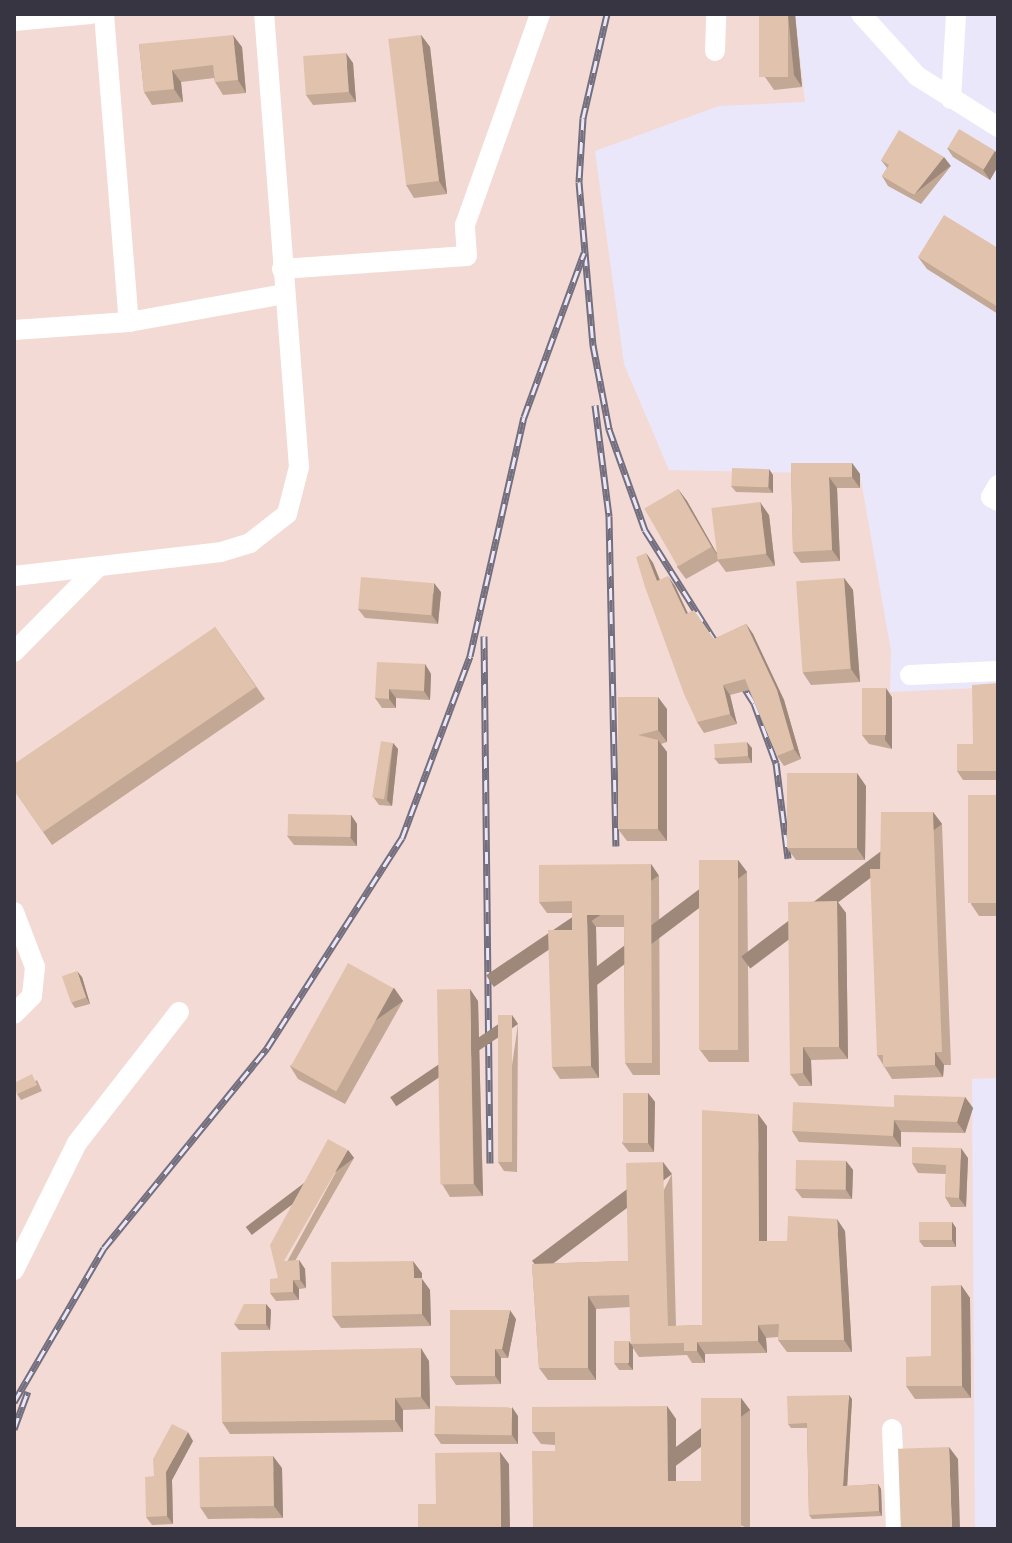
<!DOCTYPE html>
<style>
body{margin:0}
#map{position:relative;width:1012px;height:1543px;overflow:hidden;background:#ebe7fb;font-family:"PT Sans Narrow",sans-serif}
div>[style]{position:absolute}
.industrial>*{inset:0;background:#f4dad4}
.minor>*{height:20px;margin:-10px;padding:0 10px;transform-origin:10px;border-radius:10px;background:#fff}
.rail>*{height:7px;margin-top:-3.5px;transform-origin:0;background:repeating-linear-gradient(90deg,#ebe7fb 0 12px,#736f7f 0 24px);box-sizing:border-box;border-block:2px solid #736f7f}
.wall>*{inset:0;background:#c2a895}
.shaded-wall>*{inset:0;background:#9e8879;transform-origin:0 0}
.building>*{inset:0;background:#e1c3ad;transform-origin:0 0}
span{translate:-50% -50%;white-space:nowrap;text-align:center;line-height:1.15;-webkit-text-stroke:7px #ebe7fb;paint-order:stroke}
.frame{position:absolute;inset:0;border:16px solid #383542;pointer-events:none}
</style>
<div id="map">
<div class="industrial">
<i style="clip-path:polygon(14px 14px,795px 14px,805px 102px,719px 106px,595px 151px,624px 364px,669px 470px,860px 474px,891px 651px,890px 692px,998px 687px,998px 1078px,972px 1079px,975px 1529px,14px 1529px)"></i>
</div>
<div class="minor">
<i style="left:104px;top:14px;width:309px;rotate:85.4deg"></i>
<i style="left:861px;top:14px;width:84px;rotate:47.9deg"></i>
<i style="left:917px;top:76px;width:96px;rotate:32.2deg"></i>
<i style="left:14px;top:21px;width:77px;rotate:-5.2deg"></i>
<i style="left:715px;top:51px;width:37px;rotate:-88deg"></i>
<i style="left:951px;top:99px;width:85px;rotate:-86.6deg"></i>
<i style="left:282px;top:269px;width:185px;rotate:-4deg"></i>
<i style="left:467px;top:256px;width:31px;rotate:-94deg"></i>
<i style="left:465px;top:225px;width:224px;rotate:-70.4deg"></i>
<i style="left:14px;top:330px;width:115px;rotate:-4deg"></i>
<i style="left:129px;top:322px;width:158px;rotate:-10.2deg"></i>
<i style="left:998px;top:485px;width:14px;rotate:120deg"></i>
<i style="left:991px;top:497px;width:8px;rotate:30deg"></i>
<i style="left:14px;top:576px;width:208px;rotate:-6.6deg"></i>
<i style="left:221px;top:552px;width:30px;rotate:-17deg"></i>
<i style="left:250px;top:543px;width:47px;rotate:-38.1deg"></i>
<i style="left:287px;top:514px;width:49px;rotate:-75.7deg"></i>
<i style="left:299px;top:467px;width:454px;rotate:-94.4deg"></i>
<i style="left:14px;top:652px;width:117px;rotate:-45.3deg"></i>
<i style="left:910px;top:675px;width:88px;rotate:-2.6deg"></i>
<i style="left:14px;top:912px;width:59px;rotate:69.1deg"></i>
<i style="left:35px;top:967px;width:29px;rotate:96deg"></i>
<i style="left:32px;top:996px;width:25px;rotate:135deg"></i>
<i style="left:14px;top:1270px;width:142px;rotate:-63.6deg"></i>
<i style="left:77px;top:1143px;width:166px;rotate:-52.1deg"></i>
<i style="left:892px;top:1429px;width:100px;rotate:87.7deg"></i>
</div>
<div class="rail">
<i style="left:607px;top:14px;width:107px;rotate:103deg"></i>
<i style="left:583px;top:118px;width:64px;rotate:93.6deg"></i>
<i style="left:579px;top:182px;width:164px;rotate:85.1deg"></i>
<i style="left:593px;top:345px;width:86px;rotate:79.2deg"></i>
<i style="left:609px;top:429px;width:107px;rotate:70.4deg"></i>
<i style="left:645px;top:530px;width:204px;rotate:57.8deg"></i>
<i style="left:754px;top:703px;width:64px;rotate:69.9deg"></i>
<i style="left:776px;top:763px;width:96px;rotate:82.8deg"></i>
<i style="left:595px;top:405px;width:112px;rotate:82.8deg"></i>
<i style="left:609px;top:516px;width:330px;rotate:88.8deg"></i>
<i style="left:484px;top:636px;width:527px;rotate:89.35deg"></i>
<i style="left:14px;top:1402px;width:178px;rotate:-59.7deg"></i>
<i style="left:104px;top:1248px;width:258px;rotate:-50.8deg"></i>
<i style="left:267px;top:1048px;width:250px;rotate:-57.3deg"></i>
<i style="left:402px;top:838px;width:194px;rotate:-69.5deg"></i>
<i style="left:470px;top:656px;width:245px;rotate:-77.3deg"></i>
<i style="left:524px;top:417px;width:175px;rotate:-69.9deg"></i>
<i style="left:14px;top:1429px;width:40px;rotate:-69.8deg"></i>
</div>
<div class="wall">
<i style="clip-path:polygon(759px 14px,795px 14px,802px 87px,774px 90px,765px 77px)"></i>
<i style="clip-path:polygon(421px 35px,430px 47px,447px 194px,414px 198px,406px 185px)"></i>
<i style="clip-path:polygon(139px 44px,242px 47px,246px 93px,223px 95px,215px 82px,214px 78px,181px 82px,183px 102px,152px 105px,144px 92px)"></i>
<i style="clip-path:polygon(353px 63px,356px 102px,313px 105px,306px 95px)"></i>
<i style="clip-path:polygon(947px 148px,995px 151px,998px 155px,998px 166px,990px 180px,953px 157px)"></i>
<i style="clip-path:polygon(881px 160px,951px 166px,921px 204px,888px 186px,882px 176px,887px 168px)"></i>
<i style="clip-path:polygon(998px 248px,998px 314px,927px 269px,918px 257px)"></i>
<i style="clip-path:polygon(791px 463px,852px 463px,860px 474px,860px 488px,837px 488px,840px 561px,801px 563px,793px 552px)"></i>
<i style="clip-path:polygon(773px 475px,773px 493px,736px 492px,731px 486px)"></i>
<i style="clip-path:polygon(678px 489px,687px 501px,716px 552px,769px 515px,775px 566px,726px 572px,718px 561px,686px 579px,677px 567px)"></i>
<i style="clip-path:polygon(646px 553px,653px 563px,660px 580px,675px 586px,687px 613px,714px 639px,746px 624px,753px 634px,784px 700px,801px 759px,784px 766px,777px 756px,749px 690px,730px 695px,737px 724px,704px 733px,697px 722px)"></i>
<i style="clip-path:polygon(844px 578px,853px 590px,860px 682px,811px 685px,803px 673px)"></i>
<i style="clip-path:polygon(441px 592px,438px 624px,365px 618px,358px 609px)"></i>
<i style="clip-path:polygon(215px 627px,265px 699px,52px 845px,14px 790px)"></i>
<i style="clip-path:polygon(425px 664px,431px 674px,430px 700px,396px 698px,396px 708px,382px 708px,375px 698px)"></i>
<i style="clip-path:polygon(998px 683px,998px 780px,963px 780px,957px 771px,973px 744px)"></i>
<i style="clip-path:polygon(618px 697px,667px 709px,667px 742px,661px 744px,667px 752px,667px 841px,627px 841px,618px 829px)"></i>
<i style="clip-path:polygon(892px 697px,892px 749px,869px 744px,862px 735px)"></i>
<i style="clip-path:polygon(393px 743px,398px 749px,392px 806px,379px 805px,374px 798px)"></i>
<i style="clip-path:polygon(752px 748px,752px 763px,719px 764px,714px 758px)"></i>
<i style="clip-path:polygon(866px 786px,865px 860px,796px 860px,787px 848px)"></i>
<i style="clip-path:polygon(998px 795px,998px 916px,979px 916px,971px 904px)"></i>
<i style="clip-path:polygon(933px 812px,942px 824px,951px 1065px,944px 1065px,943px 1077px,892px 1079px,877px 1055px,880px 869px)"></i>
<i style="clip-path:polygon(351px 815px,357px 824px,357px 846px,294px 845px,287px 836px)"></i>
<i style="clip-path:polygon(738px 860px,747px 872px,749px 1062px,709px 1062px,700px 1050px)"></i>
<i style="clip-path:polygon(651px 864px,659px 876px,660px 1075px,633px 1075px,625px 1063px,624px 927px,596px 927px,599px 1078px,560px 1079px,552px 1067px,572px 930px,572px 913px,547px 913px,539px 902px)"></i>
<i style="clip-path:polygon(837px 901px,846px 913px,848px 1059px,811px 1060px,812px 1086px,799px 1086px,790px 1074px)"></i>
<i style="clip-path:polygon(82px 977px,90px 1004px,75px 1008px,71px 1002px)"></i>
<i style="clip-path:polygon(394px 988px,403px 1001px,345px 1104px,298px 1079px,290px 1066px)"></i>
<i style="clip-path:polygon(478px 1001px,483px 1196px,450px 1197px,442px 1184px)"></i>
<i style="clip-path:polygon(518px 1024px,517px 1172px,504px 1171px,498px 1162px)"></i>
<i style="clip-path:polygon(37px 1080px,42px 1091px,21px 1100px,17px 1094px)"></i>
<i style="clip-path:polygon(648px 1093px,655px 1102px,654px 1152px,629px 1152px,622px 1143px)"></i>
<i style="clip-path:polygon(965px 1097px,973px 1108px,965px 1133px,901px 1132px,901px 1147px,799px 1142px,792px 1131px,894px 1107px)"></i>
<i style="clip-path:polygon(767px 1126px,767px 1241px,787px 1241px,845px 1231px,852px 1352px,787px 1352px,778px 1340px,778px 1337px,766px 1338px,767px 1353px,705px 1354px,705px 1363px,692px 1363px,687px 1355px,639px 1357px,633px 1348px,633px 1370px,619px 1370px,614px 1363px,631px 1344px,630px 1307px,596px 1309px,596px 1380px,548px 1380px,539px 1368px,532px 1264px,628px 1261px,672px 1174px,676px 1326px,702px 1325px)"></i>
<i style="clip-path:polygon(348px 1150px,354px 1158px,295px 1261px,299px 1260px,305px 1269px,306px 1288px,299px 1289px,299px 1300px,276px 1301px,270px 1293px)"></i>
<i style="clip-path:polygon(968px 1158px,966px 1207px,951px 1207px,945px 1197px,946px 1174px,918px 1173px,912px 1163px)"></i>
<i style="clip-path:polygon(846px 1161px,853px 1170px,852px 1199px,802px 1198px,795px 1189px)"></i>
<i style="clip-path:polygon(952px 1222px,956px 1228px,956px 1247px,924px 1247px,919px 1241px)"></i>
<i style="clip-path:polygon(422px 1273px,422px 1279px,430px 1290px,431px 1326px,341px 1328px,332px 1316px)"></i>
<i style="clip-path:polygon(961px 1285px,970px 1298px,971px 1398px,915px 1399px,906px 1386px,931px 1356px)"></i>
<i style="clip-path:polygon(266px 1304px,271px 1310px,270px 1330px,239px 1330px,234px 1324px)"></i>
<i style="clip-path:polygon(516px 1319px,508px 1358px,501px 1358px,501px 1384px,456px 1385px,450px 1376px)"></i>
<i style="clip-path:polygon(429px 1361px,430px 1409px,403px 1410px,403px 1432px,230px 1434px,222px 1422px)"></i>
<i style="clip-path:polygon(741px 1398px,750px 1410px,750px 1529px,555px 1451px,555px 1445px,541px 1444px,532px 1432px,667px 1406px,676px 1419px,676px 1481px,701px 1481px)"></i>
<i style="clip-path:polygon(852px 1399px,847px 1486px,878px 1484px,881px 1489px,882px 1516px,812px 1519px,809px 1515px,807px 1428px,791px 1428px,788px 1424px)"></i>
<i style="clip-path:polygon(518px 1416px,518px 1444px,441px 1444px,434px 1434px)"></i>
<i style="clip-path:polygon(193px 1441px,172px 1480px,173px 1524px,152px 1525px,146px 1517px,154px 1476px)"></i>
<i style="clip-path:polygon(282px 1468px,283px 1518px,208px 1519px,200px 1507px)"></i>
</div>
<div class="shaded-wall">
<i style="clip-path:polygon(788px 14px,795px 14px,802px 87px,794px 75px)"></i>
<i style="clip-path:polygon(233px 35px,242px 47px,246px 93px,238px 80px)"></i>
<i style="clip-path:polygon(421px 35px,430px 47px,447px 194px,439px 181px)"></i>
<i style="clip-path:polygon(346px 53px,353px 63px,356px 102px,349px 92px)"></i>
<i style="clip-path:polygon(172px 70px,181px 82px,183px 102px,174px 89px)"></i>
<i style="clip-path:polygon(995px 151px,998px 155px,998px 166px,990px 180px,983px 170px)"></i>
<i style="left:944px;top:157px;width:11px;height:48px;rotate:52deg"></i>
<i style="clip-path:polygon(852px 463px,860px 474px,860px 488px,852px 477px)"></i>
<i style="clip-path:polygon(769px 469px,773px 475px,773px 493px,768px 487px)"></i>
<i style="clip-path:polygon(829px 477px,837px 488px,840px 561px,832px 550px)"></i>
<i style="clip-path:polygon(678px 489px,687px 501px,720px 559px,712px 547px)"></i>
<i style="clip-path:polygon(760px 502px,769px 515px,775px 566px,766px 554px)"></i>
<i style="clip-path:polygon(646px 553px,653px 563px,664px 591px,657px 581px)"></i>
<i style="clip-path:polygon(668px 576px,675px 586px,693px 624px,686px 614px)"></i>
<i style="clip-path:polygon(844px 578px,853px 590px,860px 682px,851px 669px)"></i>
<i style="clip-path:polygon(434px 583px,441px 592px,438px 624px,432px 615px)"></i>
<i style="clip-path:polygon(746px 624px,753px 634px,784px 700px,801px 759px,794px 749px)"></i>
<i style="clip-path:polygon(425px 664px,431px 674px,430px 700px,424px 691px)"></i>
<i style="clip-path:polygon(723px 685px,730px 695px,737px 724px,730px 714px)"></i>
<i style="clip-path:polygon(886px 688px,892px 697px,892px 749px,885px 740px)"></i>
<i style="clip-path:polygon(389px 689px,396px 698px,396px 708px,389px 699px)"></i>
<i style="clip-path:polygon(658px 697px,667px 709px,667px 742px,658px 730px)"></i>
<i style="clip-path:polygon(658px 740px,667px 752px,667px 841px,658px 829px)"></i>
<i style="clip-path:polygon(747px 742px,752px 748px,752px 763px,748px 756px)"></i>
<i style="clip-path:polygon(393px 743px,398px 749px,392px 806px,387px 800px)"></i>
<i style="clip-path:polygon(857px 773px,866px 786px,865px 860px,857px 848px)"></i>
<i style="left:933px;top:812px;width:15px;height:240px;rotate:53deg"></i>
<i style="clip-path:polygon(351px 815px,357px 824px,357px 846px,350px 837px)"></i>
<i style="left:738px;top:860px;width:15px;height:190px;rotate:53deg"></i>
<i style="left:651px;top:864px;width:14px;height:199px;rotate:56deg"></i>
<i style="clip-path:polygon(837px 901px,846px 913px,848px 1059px,839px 1047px)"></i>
<i style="clip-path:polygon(587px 915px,596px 927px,599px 1078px,591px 1066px)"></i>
<i style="clip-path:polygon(77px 971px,82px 977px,90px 1004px,86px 997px)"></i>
<i style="left:394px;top:988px;width:16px;height:119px;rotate:55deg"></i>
<i style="clip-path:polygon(470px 989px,478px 1001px,483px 1196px,474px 1184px)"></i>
<i style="left:512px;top:1015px;width:11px;height:147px;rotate:56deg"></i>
<i style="clip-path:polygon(803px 1047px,811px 1060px,812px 1086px,803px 1073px)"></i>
<i style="clip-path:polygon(935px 1052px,944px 1065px,943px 1077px,935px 1065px)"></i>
<i style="clip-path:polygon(648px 1093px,655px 1102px,654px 1152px,648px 1143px)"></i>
<i style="clip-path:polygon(965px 1097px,973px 1108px,965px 1133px,957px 1122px)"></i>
<i style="clip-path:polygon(758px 1114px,767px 1126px,767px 1253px,759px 1241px)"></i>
<i style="clip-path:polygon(894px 1120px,901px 1132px,901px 1147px,893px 1136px)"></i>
<i style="clip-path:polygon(961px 1148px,968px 1158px,966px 1207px,959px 1198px)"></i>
<i style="left:348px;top:1150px;width:10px;height:128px;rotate:53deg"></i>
<i style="clip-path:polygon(846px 1161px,853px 1170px,852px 1199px,846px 1190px)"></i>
<i style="left:663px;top:1162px;width:15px;height:164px;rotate:53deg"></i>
<i style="clip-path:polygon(837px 1219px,845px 1231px,852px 1352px,844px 1340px)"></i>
<i style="clip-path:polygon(952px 1222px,956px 1228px,956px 1247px,952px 1240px)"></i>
<i style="clip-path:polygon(299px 1260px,305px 1269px,306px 1288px,300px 1280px)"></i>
<i style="clip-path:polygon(413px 1261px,422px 1273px,422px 1279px,430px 1290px,431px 1326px,422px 1314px,414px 1278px)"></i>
<i style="clip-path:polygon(293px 1280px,299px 1289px,299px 1300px,293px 1292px)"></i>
<i style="clip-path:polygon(961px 1285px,970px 1298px,971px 1398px,962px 1386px)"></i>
<i style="clip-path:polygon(588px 1296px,596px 1309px,596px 1380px,588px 1368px)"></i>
<i style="clip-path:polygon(266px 1304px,271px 1310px,270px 1330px,266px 1324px)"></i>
<i style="clip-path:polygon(510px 1310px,516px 1319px,508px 1358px,502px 1349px)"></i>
<i style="clip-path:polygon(758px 1325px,766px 1338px,767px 1353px,758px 1341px)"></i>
<i style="clip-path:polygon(629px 1341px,633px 1347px,633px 1370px,628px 1364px)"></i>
<i style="clip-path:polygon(697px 1342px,705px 1354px,705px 1363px,697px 1351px)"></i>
<i style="clip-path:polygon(421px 1348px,429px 1361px,430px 1409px,421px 1397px)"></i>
<i style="clip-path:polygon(495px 1349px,501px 1358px,501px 1384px,495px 1376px)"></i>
<i style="clip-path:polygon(849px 1395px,852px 1399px,847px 1490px,843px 1486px)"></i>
<i style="clip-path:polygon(395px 1398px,403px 1410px,403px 1432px,395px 1420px)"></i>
<i style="left:741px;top:1398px;width:15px;height:131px;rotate:53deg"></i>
<i style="clip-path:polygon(667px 1406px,676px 1419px,676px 1494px,668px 1481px)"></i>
<i style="clip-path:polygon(512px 1407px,518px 1416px,518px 1444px,512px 1435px)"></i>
<i style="clip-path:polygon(188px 1432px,193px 1441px,172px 1480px,173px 1524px,167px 1516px,166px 1472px)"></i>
<i style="clip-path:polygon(949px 1447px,958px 1459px,960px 1529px,952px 1529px)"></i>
<i style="clip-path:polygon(500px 1452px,509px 1464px,510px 1529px,501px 1529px)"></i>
<i style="clip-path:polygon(273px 1456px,282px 1468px,283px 1518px,274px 1506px)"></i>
<i style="clip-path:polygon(878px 1484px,881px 1489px,882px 1516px,879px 1511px)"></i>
</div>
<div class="building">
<i style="left:759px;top:14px;width:29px;height:63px"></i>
<i style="clip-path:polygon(233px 35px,238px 80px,215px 82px,213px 65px,172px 70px,174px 89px,144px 92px,139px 44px)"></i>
<i style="left:421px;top:35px;width:147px;height:33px;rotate:83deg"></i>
<i style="left:346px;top:53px;width:39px;height:43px;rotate:86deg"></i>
<i style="left:959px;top:129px;width:42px;height:22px;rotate:31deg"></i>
<i style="clip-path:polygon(899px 130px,944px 157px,914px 195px,882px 176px,889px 165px,881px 160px)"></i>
<i style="clip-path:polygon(944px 215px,998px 248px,998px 307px,918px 257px)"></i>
<i style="clip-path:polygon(791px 463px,852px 463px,852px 477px,829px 477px,832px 550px,793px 552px)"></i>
<i style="left:732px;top:468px;width:37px;height:18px;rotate:2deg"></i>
<i style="left:678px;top:489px;width:67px;height:39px;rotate:60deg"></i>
<i style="left:760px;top:502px;width:52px;height:49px;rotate:83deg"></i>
<i style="clip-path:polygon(646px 553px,657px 581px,668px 576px,686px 614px,694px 610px,714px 639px,746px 624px,777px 690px,794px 749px,777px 756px,745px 679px,723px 685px,730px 714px,697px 722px,684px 694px,645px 587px,636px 557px)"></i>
<i style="left:361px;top:577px;width:73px;height:32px;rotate:5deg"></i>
<i style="left:844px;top:578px;width:91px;height:48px;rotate:86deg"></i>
<i style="clip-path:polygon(215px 627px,256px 687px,43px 832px,14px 790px,14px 764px)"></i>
<i style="clip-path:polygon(377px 662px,425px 664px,424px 691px,389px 689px,389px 699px,375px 698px)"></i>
<i style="clip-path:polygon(998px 683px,998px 771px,957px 771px,957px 744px,973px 744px,972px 685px)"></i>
<i style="left:862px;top:688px;width:24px;height:47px"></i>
<i style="clip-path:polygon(618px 697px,658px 697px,658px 730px,638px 735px,658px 740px,658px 829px,618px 829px)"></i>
<i style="left:381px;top:741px;width:12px;height:57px;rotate:9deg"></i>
<i style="left:747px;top:742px;width:14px;height:33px;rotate:86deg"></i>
<i style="left:787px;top:773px;width:70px;height:75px"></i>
<i style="left:998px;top:795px;width:108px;height:30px;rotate:90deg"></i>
<i style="clip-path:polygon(881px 812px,933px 812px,942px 1052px,935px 1052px,935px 1065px,883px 1067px,883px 1055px,877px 1055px,870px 869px,880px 869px)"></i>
<i style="left:288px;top:814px;width:63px;height:22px;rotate:1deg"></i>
<i style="left:699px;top:860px;width:39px;height:190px"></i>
<i style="clip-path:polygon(651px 864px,652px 1063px,625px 1063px,624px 915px,587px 915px,591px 1066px,552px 1067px,548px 930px,572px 930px,572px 901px,539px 902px,539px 865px)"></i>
<i style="clip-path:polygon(837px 901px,839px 1047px,803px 1047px,803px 1073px,790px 1074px,788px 902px)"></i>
<i style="left:348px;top:963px;width:52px;height:118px;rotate:29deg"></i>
<i style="left:77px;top:971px;width:28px;height:16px;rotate:71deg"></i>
<i style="left:470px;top:989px;width:195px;height:33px;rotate:89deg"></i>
<i style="left:498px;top:1015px;width:14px;height:147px"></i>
<i style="clip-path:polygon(32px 1074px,37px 1085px,17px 1094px,14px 1088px,14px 1083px)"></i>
<i style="left:623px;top:1093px;width:25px;height:50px"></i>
<i style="clip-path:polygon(894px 1095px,965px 1097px,957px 1122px,894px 1120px,893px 1136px,792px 1131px,793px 1102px,894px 1107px)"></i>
<i style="clip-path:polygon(702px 1110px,758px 1114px,759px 1241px,787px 1241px,788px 1216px,837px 1219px,844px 1340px,778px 1340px,779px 1324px,758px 1325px,758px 1341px,697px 1342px,697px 1351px,684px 1351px,684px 1343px,631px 1344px,629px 1295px,588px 1296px,588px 1368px,539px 1368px,532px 1264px,628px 1261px,626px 1163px,663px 1162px,668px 1326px,702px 1325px)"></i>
<i style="clip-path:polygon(328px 1139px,348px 1150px,284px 1261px,299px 1260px,300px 1280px,293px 1280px,293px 1292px,270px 1293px,270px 1279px,278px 1278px,270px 1245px)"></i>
<i style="clip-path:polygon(912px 1147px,961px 1148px,959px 1198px,945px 1197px,946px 1165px,912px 1163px)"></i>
<i style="left:796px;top:1160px;width:50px;height:29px;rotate:1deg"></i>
<i style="left:952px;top:1222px;width:18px;height:33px;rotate:90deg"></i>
<i style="clip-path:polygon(413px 1261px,414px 1278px,422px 1278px,422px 1314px,332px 1316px,331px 1262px)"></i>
<i style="clip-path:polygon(961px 1285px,962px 1386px,906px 1386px,906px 1357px,931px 1356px,931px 1286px)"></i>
<i style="clip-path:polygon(244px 1304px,266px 1304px,266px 1324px,234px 1324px)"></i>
<i style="clip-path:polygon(450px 1310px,510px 1310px,502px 1349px,495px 1349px,495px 1376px,450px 1376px)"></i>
<i style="left:614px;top:1341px;width:15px;height:22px"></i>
<i style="clip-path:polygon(421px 1348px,421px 1397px,395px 1398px,395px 1420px,222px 1422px,221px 1352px)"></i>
<i style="clip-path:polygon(849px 1395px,843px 1486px,878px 1484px,879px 1511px,809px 1515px,807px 1423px,788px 1424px,787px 1396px)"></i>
<i style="clip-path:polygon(701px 1398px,741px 1398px,741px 1529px,533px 1529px,532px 1451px,555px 1451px,555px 1432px,532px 1432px,532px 1407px,667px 1406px,668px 1481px,701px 1481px)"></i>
<i style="left:435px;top:1406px;width:77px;height:28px;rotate:1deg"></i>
<i style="clip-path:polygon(172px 1424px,188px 1432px,166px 1472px,167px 1516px,146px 1517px,145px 1477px,154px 1476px,153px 1459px)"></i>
<i style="left:949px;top:1447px;width:82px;height:51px;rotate:88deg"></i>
<i style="clip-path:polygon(500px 1452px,501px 1529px,418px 1529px,418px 1504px,436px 1504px,435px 1453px)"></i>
<i style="left:273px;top:1456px;width:50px;height:74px;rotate:89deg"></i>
</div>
<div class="frame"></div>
</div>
